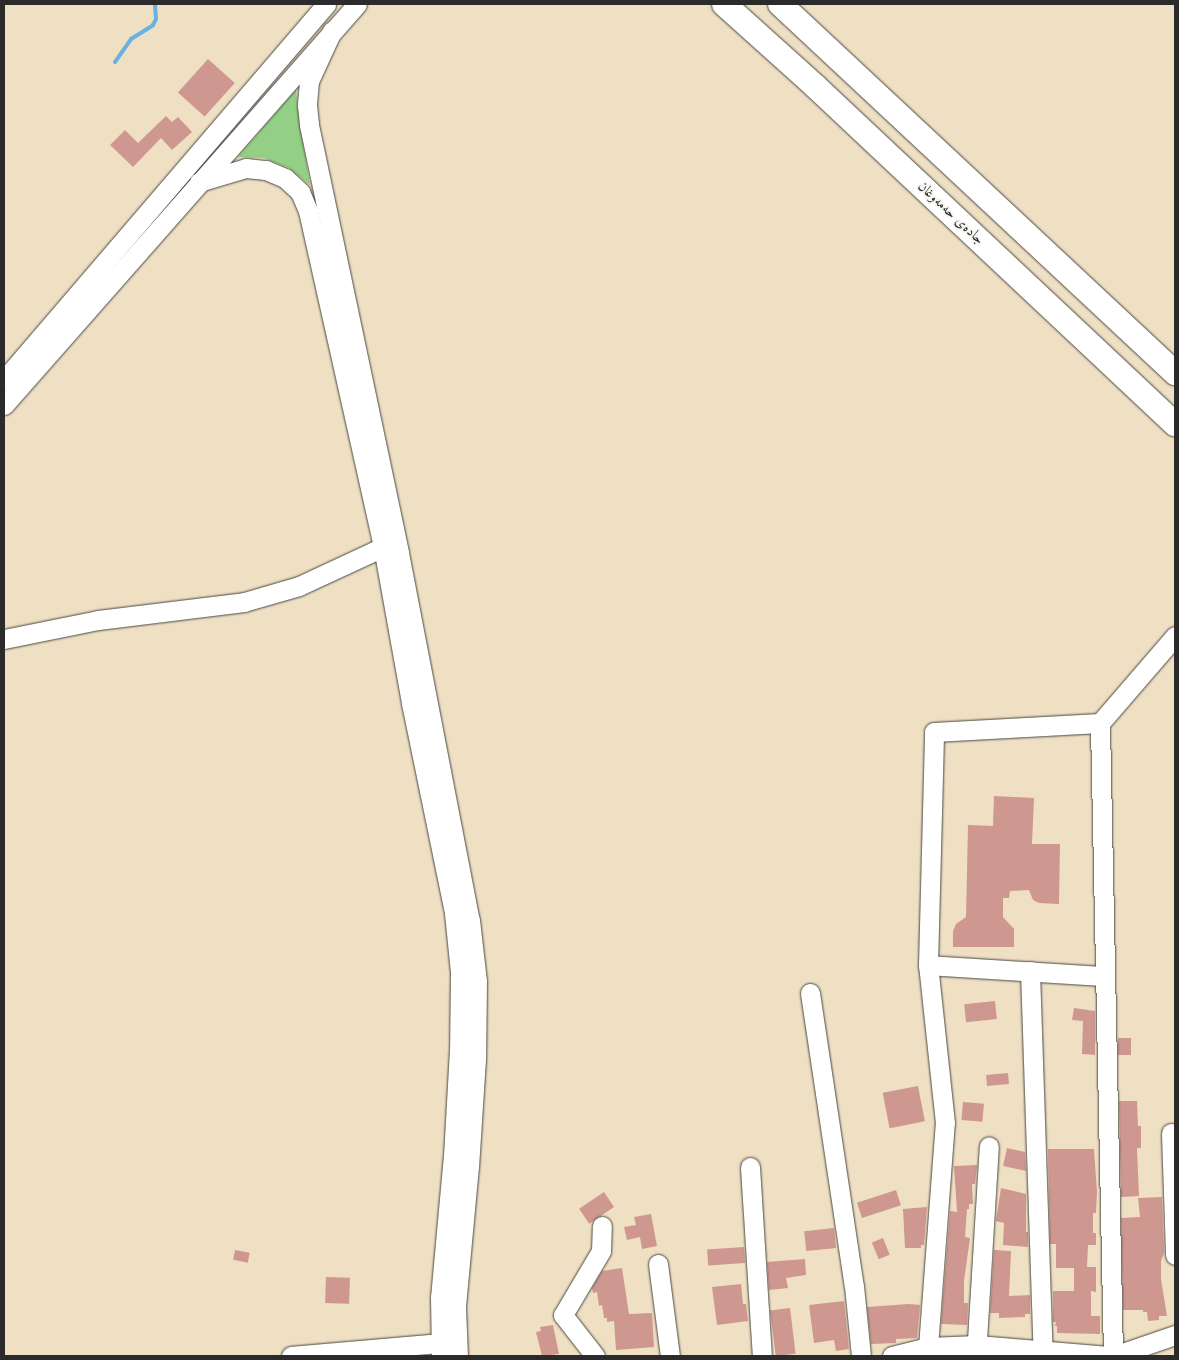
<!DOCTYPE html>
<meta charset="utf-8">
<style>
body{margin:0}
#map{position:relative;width:1179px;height:1360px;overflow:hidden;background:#efe0c3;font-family:"Old Standard TT",Amiri,serif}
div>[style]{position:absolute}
.green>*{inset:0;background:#93d085}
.stream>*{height:4px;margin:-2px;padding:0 2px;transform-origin:2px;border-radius:2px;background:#68b3e1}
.building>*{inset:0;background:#ce9790;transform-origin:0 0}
.roads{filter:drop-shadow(0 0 1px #484642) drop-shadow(0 0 1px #484642)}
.minor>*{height:19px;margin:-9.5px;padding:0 9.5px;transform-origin:9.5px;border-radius:9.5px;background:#fff}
.major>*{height:24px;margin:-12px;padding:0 12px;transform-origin:12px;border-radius:12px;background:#fff}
span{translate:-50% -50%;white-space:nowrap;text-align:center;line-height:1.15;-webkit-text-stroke:4px #f6f6f2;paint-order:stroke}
.street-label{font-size:14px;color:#2b2b2b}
.frame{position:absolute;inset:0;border:5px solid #2b2b2b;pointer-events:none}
</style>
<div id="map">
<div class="green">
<i style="clip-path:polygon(296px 89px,298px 112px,310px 185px,289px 168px,264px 158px,238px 157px)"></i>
</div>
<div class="stream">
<i style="left:115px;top:62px;width:28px;rotate:-55deg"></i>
<i style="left:131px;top:39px;width:26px;rotate:-32deg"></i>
<i style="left:153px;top:25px;width:7px;rotate:-63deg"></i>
<i style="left:156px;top:19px;width:15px;rotate:-94deg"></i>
</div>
<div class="building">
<i style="left:208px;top:59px;width:36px;height:45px;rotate:42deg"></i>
<i style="clip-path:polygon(166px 116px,172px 122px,178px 117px,192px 132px,172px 150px,161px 138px,133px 167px,110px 145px,125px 130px,138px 143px)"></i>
<i style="clip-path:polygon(994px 796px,1034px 798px,1032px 844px,1060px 844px,1059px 904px,1039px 903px,1033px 900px,1029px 890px,1010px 891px,1009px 898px,1003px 898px,1003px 917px,1014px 929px,1014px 947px,953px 947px,953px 931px,956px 924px,966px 917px,968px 825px,993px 826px)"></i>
<i style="left:995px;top:1001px;width:18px;height:31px;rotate:84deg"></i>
<i style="clip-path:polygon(1074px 1008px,1095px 1011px,1095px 1055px,1082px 1054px,1083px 1021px,1072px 1020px)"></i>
<i style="left:1118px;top:1038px;width:13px;height:17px"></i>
<i style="left:1008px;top:1073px;width:11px;height:22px;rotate:85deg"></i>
<i style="left:918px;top:1086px;width:36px;height:36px;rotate:79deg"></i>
<i style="clip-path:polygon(1119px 1101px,1137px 1101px,1138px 1126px,1141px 1126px,1141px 1148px,1137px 1148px,1139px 1196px,1121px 1197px)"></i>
<i style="left:963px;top:1102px;width:21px;height:18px;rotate:5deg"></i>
<i style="clip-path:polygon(1007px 1148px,1025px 1152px,1026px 1171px,1003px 1166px)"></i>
<i style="clip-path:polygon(1048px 1149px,1094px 1149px,1097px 1192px,1096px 1213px,1093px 1213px,1093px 1233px,1096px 1233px,1096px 1245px,1088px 1245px,1087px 1267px,1096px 1267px,1096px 1292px,1091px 1291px,1091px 1316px,1100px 1316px,1100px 1334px,1057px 1333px,1057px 1326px,1055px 1326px,1056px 1322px,1053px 1322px,1053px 1291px,1074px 1291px,1074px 1268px,1056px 1268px,1056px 1244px,1050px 1244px)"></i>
<i style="clip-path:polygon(977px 1165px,975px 1184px,972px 1184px,973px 1204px,969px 1204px,969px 1209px,967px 1209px,965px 1237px,970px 1238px,964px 1281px,964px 1303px,968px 1303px,967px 1325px,941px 1324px,950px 1211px,957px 1212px,954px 1166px)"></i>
<i style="clip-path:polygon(1001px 1188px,1026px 1194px,1026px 1232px,1028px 1232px,1028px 1247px,1003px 1245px,1004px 1223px,996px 1221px)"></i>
<i style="left:896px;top:1190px;width:16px;height:41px;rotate:72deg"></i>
<i style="left:604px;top:1192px;width:18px;height:30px;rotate:56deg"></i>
<i style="clip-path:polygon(1162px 1197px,1164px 1253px,1161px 1261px,1161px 1279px,1167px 1316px,1159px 1316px,1159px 1320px,1148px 1321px,1147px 1312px,1143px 1312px,1143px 1310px,1123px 1310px,1121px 1218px,1140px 1217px,1138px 1198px)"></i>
<i style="clip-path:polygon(927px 1207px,924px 1245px,921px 1245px,921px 1248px,905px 1248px,903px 1209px)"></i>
<i style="clip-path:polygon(651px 1214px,657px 1246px,642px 1249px,640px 1237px,627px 1240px,624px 1227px,636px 1225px,634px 1217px)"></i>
<i style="left:834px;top:1228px;width:20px;height:30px;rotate:84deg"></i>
<i style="left:883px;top:1238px;width:18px;height:12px;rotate:68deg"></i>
<i style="left:744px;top:1247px;width:16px;height:37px;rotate:86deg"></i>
<i style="left:235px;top:1250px;width:15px;height:10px;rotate:11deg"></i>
<i style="clip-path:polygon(994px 1250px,1011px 1251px,1009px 1296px,1030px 1295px,1030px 1314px,1025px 1314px,1025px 1317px,999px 1318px,999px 1313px,990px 1313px)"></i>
<i style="clip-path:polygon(805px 1259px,806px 1275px,786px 1278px,788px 1288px,769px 1290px,767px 1262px)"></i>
<i style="clip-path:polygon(622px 1268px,629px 1314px,652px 1313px,654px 1347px,616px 1350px,614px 1321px,607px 1322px,607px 1318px,604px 1318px,602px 1305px,599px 1306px,597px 1292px,593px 1293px,592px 1288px,602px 1271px)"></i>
<i style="left:326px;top:1277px;width:24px;height:26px;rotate:2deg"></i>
<i style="clip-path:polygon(741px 1284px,743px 1304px,746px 1304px,748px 1321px,717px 1325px,712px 1287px)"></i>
<i style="clip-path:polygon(844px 1301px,849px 1349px,836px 1351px,834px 1340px,814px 1343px,809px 1305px)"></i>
<i style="clip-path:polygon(909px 1304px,920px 1305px,917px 1338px,896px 1339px,896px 1343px,871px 1344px,867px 1307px)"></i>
<i style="left:790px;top:1308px;width:46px;height:20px;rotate:83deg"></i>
<i style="clip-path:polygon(553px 1325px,559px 1354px,542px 1356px,536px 1332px,541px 1331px,540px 1327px)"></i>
</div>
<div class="roads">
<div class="minor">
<i style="left:332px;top:31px;width:55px;rotate:114.7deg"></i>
<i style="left:309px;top:81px;width:24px;rotate:95deg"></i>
<i style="left:307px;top:105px;width:20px;rotate:84deg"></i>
<i style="left:309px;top:125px;width:437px;rotate:78.1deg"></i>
<i style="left:399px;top:553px;width:374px;rotate:79.1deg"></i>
<i style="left:470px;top:920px;width:61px;rotate:83.5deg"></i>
<i style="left:477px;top:981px;width:78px;rotate:90.7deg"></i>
<i style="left:476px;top:1059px;width:107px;rotate:93.7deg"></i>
<i style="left:469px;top:1166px;width:142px;rotate:95.3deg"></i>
<i style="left:456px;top:1307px;width:49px;rotate:87.7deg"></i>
<i style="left:199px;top:182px;width:49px;rotate:-16.6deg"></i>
<i style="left:246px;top:168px;width:20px;rotate:6deg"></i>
<i style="left:266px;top:170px;width:21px;rotate:23deg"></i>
<i style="left:285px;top:178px;width:21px;rotate:43deg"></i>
<i style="left:300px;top:192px;width:21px;rotate:67deg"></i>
<i style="left:308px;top:211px;width:344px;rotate:77.4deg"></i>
<i style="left:383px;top:547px;width:158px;rotate:79.8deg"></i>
<i style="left:411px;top:703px;width:214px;rotate:78.4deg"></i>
<i style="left:454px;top:913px;width:59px;rotate:84.2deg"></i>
<i style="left:460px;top:972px;width:77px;rotate:90.7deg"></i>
<i style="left:459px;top:1049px;width:106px;rotate:93.2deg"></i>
<i style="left:453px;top:1155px;width:143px;rotate:95.2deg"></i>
<i style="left:440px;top:1297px;width:59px;rotate:89deg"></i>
<i style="left:4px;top:380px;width:495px;rotate:-49.4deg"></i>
<i style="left:4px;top:405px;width:534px;rotate:-48.64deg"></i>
<i style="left:4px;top:639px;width:96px;rotate:-11.4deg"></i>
<i style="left:98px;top:620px;width:147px;rotate:-7deg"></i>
<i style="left:244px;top:602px;width:57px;rotate:-16.2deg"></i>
<i style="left:299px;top:586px;width:93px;rotate:-24.9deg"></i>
<i style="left:928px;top:965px;width:177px;rotate:3.6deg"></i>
<i style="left:1030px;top:971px;width:385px;rotate:88.1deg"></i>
<i style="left:810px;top:993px;width:296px;rotate:81.5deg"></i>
<i style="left:854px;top:1286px;width:70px;rotate:84.3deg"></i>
<i style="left:1171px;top:1133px;width:122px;rotate:88.1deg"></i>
<i style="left:750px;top:1167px;width:189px;rotate:86.4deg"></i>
<i style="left:658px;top:1264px;width:93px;rotate:82.6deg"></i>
<i style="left:928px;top:1347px;width:225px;rotate:-85.7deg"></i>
<i style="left:945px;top:1123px;width:159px;rotate:-96.1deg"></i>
<i style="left:928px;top:965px;width:233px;rotate:-88.5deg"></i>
<i style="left:934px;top:732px;width:166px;rotate:-3.1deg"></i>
<i style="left:291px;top:1356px;width:150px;rotate:-5deg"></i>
<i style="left:595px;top:1356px;width:52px;rotate:-128deg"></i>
<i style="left:563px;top:1315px;width:74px;rotate:-59.3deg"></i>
<i style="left:601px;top:1251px;width:25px;rotate:-88deg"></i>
<i style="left:892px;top:1356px;width:37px;rotate:-14deg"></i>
<i style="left:928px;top:1347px;width:49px;rotate:-2.3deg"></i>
<i style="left:977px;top:1345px;width:132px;rotate:4.8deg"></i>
<i style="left:976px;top:1356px;width:210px;rotate:-86.5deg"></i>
<i style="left:1113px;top:1356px;width:633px;rotate:-91.18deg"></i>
<i style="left:1100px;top:723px;width:115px;rotate:-49.2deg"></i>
<i style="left:1114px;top:1356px;width:65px;rotate:-19deg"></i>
</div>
<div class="major">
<i style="left:724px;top:4px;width:122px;rotate:42deg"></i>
<i style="left:815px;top:86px;width:494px;rotate:43.2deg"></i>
<i style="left:780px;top:4px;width:541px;rotate:43.05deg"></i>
</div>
</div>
<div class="street-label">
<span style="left:951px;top:213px;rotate:43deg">جادەی حەمەوغان</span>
</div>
<div class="frame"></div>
</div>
